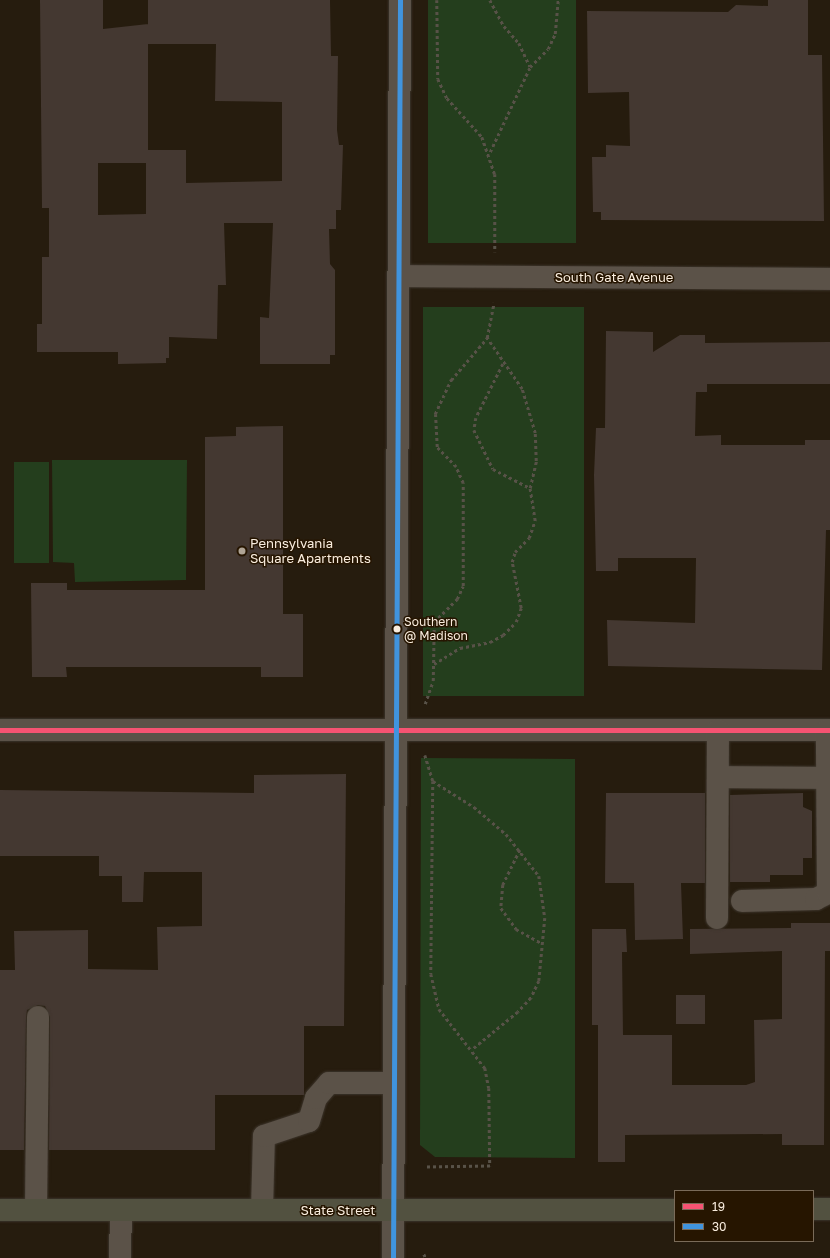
<!DOCTYPE html>
<style>
body{margin:0}
#map{position:relative;width:830px;height:1258px;overflow:hidden;background:#261c0e;font-family:"Golos Text",sans-serif}
div>[style]{position:absolute}
.green>*{inset:0;background:#243e1d;transform-origin:0 0}
.building>*{inset:0;background:#443831;transform-origin:0 0}
.path>*{height:2.5px;margin-top:-1.25px;transform-origin:0;background:repeating-linear-gradient(90deg,#585248 0 3px,transparent 0 6px)}
.roads{filter:drop-shadow(0 0 1px #3d352c) drop-shadow(0 0 1px #3d352c)}
.minor>*{height:22px;margin:-11px;padding:0 11px;transform-origin:11px;border-radius:11px;background:#5b5248}
.major>*{height:22px;margin:-11px;padding:0 11px;transform-origin:11px;border-radius:11px;background:#525140}
.bus-1>*{height:5px;margin:-2.5px;padding:0 2.5px;transform-origin:2.5px;border-radius:2.5px;background:#f65372}
.bus-2>*{height:5px;margin:-2.5px;padding:0 2.5px;transform-origin:2.5px;border-radius:2.5px;background:#4094de}
.dots>*{width:11px;height:11px;translate:-50% -50%;box-sizing:border-box;border:2px solid #261500;border-radius:50%}
span{translate:-50% -50%;white-space:nowrap;text-align:center;line-height:1.15;-webkit-text-stroke:3px #261500;paint-order:stroke}
.bus-label{font-size:12px;color:#f9edde}
.left{translate:0 -50%;text-align:left}
.street-label{font-size:13px;color:#f9edde}
.poi-label{font-size:13px;color:#f9edde}
.legend{position:absolute;left:674px;top:1190px;width:140px;height:52px;box-sizing:border-box;background:#261500;border:1px solid #7a6b59;margin:0;padding:5px 7px;list-style:none;font-size:12px;color:#f9edde}
.legend li{display:flex;align-items:center;gap:8px;height:20px}
.legend b{width:20px;border:1px solid #7a6b59}
</style>
<div id="map">
<div class="green">
<i style="left:428px;top:0;width:148px;height:243px"></i>
<i style="left:584px;top:307px;width:389px;height:161px;rotate:90deg"></i>
<i style="clip-path:polygon(52px 460px,187px 460px,186px 580px,75px 582px,74px 563px,53px 562px)"></i>
<i style="left:49px;top:462px;width:101px;height:35px;rotate:90deg"></i>
<i style="clip-path:polygon(421px 758px,575px 759px,575px 1158px,435px 1157px,420px 1145px)"></i>
</div>
<div class="building">
<i style="clip-path:polygon(evenodd,40px 0,103px 0,103px 29px,148px 24px,148px 150px,186px 150px,186px 183px,282px 181px,282px 102px,215px 101px,216px 44px,148px 44px,148px 0,330px 0,331px 56px,338px 56px,337px 130px,339px 145px,343px 145px,341px 210px,336px 210px,336px 229px,329px 229px,330px 264px,335px 270px,335px 355px,330px 355px,330px 364px,260px 364px,260px 317px,269px 318px,273px 223px,224px 223px,226px 285px,218px 285px,217px 339px,169px 337px,169px 358px,166px 358px,166px 363px,118px 364px,118px 352px,37px 352px,37px 324px,42px 324px,42px 257px,49px 257px,49px 208px,42px 208px,40px 0,98px 163px,146px 163px,146px 214px,98px 215px,98px 163px)"></i>
<i style="clip-path:polygon(768px 0,808px 0,808px 55px,822px 55px,824px 221px,601px 220px,601px 212px,593px 212px,592px 157px,606px 157px,606px 145px,630px 146px,629px 92px,588px 93px,587px 11px,728px 12px,736px 5px,768px 6px)"></i>
<i style="clip-path:polygon(606px 331px,653px 332px,653px 352px,680px 335px,705px 335px,705px 343px,830px 342px,830px 384px,707px 384px,707px 392px,696px 392px,695px 436px,721px 435px,721px 445px,805px 445px,805px 440px,830px 440px,830px 530px,826px 530px,822px 670px,608px 666px,607px 620px,695px 623px,696px 558px,618px 558px,618px 571px,596px 571px,594px 475px,596px 428px,605px 428px)"></i>
<i style="clip-path:polygon(283px 426px,283px 614px,303px 614px,303px 677px,261px 677px,261px 667px,66px 667px,67px 677px,32px 677px,31px 583px,67px 583px,67px 590px,205px 590px,205px 437px,236px 436px,236px 427px)"></i>
<i style="clip-path:polygon(346px 774px,344px 1026px,304px 1026px,304px 1095px,215px 1095px,215px 1150px,49px 1150px,50px 1017px,45px 1006px,38px 1005px,27px 1010px,26px 1017px,24px 1150px,0 1150px,0 970px,15px 970px,14px 931px,88px 930px,88px 969px,158px 970px,157px 927px,202px 926px,202px 872px,144px 872px,143px 902px,122px 902px,122px 876px,99px 876px,99px 856px,0 856px,0 790px,254px 793px,254px 775px)"></i>
<i style="clip-path:polygon(606px 793px,705px 793px,705px 883px,681px 883px,683px 939px,635px 940px,634px 883px,605px 883px)"></i>
<i style="clip-path:polygon(803px 793px,803px 807px,812px 811px,812px 858px,803px 858px,803px 875px,770px 875px,770px 882px,730px 882px,730px 795px)"></i>
<i style="clip-path:polygon(791px 923px,830px 923px,830px 951px,825px 951px,824px 1145px,782px 1145px,782px 1134px,625px 1135px,625px 1162px,598px 1162px,598px 1025px,592px 1025px,592px 929px,626px 929px,627px 952px,622px 952px,623px 1035px,672px 1035px,672px 1085px,746px 1085px,755px 1082px,754px 1020px,782px 1019px,782px 951px,690px 954px,690px 929px,791px 928px)"></i>
<i style="left:676px;top:995px;width:29px;height:29px"></i>
</div>
<div class="path">
<i style="left:437px;top:0;width:79px;rotate:89.3deg"></i>
<i style="left:438px;top:79px;width:21px;rotate:65deg"></i>
<i style="left:447px;top:98px;width:52px;rotate:48.1deg"></i>
<i style="left:482px;top:137px;width:39px;rotate:71deg"></i>
<i style="left:495px;top:174px;width:78px;rotate:90deg"></i>
<i style="left:490px;top:0;width:30px;rotate:62deg"></i>
<i style="left:504px;top:26px;width:23px;rotate:49deg"></i>
<i style="left:519px;top:43px;width:26px;rotate:65deg"></i>
<i style="left:490px;top:152px;width:94px;rotate:-64.8deg"></i>
<i style="left:530px;top:67px;width:25px;rotate:-45deg"></i>
<i style="left:548px;top:49px;width:17px;rotate:-65deg"></i>
<i style="left:555px;top:34px;width:34px;rotate:-85deg"></i>
<i style="left:503px;top:364px;width:60px;rotate:116.6deg"></i>
<i style="left:476px;top:418px;width:12px;rotate:99deg"></i>
<i style="left:474px;top:430px;width:43px;rotate:64deg"></i>
<i style="left:493px;top:469px;width:42px;rotate:27.2deg"></i>
<i style="left:434px;top:664px;width:31px;rotate:-32deg"></i>
<i style="left:460px;top:648px;width:31px;rotate:-11deg"></i>
<i style="left:490px;top:642px;width:15px;rotate:-28deg"></i>
<i style="left:503px;top:635px;width:18px;rotate:-45deg"></i>
<i style="left:516px;top:622px;width:15px;rotate:-70deg"></i>
<i style="left:521px;top:608px;width:47px;rotate:-101.1deg"></i>
<i style="left:512px;top:562px;width:10px;rotate:-73deg"></i>
<i style="left:515px;top:552px;width:20px;rotate:-45deg"></i>
<i style="left:529px;top:538px;width:18px;rotate:-71deg"></i>
<i style="left:535px;top:521px;width:33px;rotate:-99deg"></i>
<i style="left:530px;top:488px;width:28px;rotate:-77deg"></i>
<i style="left:536px;top:461px;width:28px;rotate:-92deg"></i>
<i style="left:535px;top:433px;width:46px;rotate:-106.5deg"></i>
<i style="left:522px;top:389px;width:62px;rotate:-124.5deg"></i>
<i style="left:425px;top:704px;width:24px;rotate:-71deg"></i>
<i style="left:433px;top:681px;width:59px;rotate:-89deg"></i>
<i style="left:434px;top:622px;width:33px;rotate:-45deg"></i>
<i style="left:457px;top:599px;width:14px;rotate:-65deg"></i>
<i style="left:463px;top:586px;width:103px;rotate:-90deg"></i>
<i style="left:463px;top:483px;width:17px;rotate:-114deg"></i>
<i style="left:456px;top:467px;width:28px;rotate:-134deg"></i>
<i style="left:437px;top:447px;width:33px;rotate:-93deg"></i>
<i style="left:435px;top:414px;width:38px;rotate:-65deg"></i>
<i style="left:451px;top:380px;width:55px;rotate:-49.4deg"></i>
<i style="left:487px;top:338px;width:36px;rotate:-79deg"></i>
<i style="left:425px;top:755px;width:27px;rotate:73deg"></i>
<i style="left:433px;top:781px;width:193px;rotate:90.6deg"></i>
<i style="left:431px;top:974px;width:36px;rotate:77deg"></i>
<i style="left:439px;top:1009px;width:75px;rotate:52.1deg"></i>
<i style="left:485px;top:1068px;width:20px;rotate:79deg"></i>
<i style="left:489px;top:1088px;width:78px;rotate:89.3deg"></i>
<i style="left:490px;top:1166px;width:65px;rotate:179.1deg"></i>
<i style="left:433px;top:781px;width:49px;rotate:32.4deg"></i>
<i style="left:474px;top:807px;width:42px;rotate:40.2deg"></i>
<i style="left:506px;top:834px;width:53px;rotate:51.8deg"></i>
<i style="left:539px;top:876px;width:42px;rotate:81.9deg"></i>
<i style="left:545px;top:918px;width:63px;rotate:95.4deg"></i>
<i style="left:539px;top:981px;width:19px;rotate:115deg"></i>
<i style="left:531px;top:998px;width:19px;rotate:133deg"></i>
<i style="left:518px;top:1012px;width:58px;rotate:140.6deg"></i>
<i style="left:520px;top:850px;width:39px;rotate:116deg"></i>
<i style="left:503px;top:885px;width:23px;rotate:95deg"></i>
<i style="left:501px;top:908px;width:26px;rotate:54deg"></i>
<i style="left:516px;top:929px;width:29px;rotate:29deg"></i>
<i style="left:424px;top:1254px;width:4px;rotate:63deg"></i>
</div>
<div class="roads">
<div class="minor">
<i style="left:398px;top:276px;width:432px;rotate:0.4deg"></i>
<i style="left:0;top:730px;width:830px"></i>
<i style="left:718px;top:777px;width:109px;rotate:0.5deg"></i>
<i style="left:742px;top:901px;width:74px;rotate:-1.5deg"></i>
<i style="left:816px;top:899px;width:13px;rotate:-27deg"></i>
<i style="left:828px;top:893px;width:163px;rotate:-90.4deg"></i>
<i style="left:717px;top:918px;width:188px;rotate:-89.7deg"></i>
<i style="left:36px;top:1210px;width:193px;rotate:-89.4deg"></i>
<i style="left:262px;top:1210px;width:74px;rotate:-88.5deg"></i>
<i style="left:264px;top:1136px;width:47px;rotate:-18.4deg"></i>
<i style="left:309px;top:1121px;width:24px;rotate:-73deg"></i>
<i style="left:316px;top:1098px;width:20px;rotate:-49deg"></i>
<i style="left:329px;top:1083px;width:65px"></i>
<i style="left:120px;top:1258px;width:48px;rotate:-88.8deg"></i>
<i style="left:393px;top:1258px;width:1258px;rotate:-89.68deg"></i>
</div>
<div class="major">
<i style="left:813px;top:1209px;width:17px"></i>
<i style="left:0;top:1210px;width:675px"></i>
</div>
</div>
<div class="bus-1">
<i style="left:0;top:730px;width:830px"></i>
</div>
<div class="bus-2">
<i style="left:393px;top:1258px;width:1258px;rotate:-89.68deg"></i>
</div>
<div class="dots">
<i style="left:242px;top:551px;background:#afa495"></i>
<i style="left:397px;top:629px;background:#f9edde"></i>
</div>
<div class="bus-label">
<span class="left" style="left:404px;top:629px">Southern<br>@ Madison</span>
</div>
<div class="street-label">
<span style="left:614px;top:277px">South Gate Avenue</span>
<span style="left:338px;top:1210px">State Street</span>
</div>
<div class="poi-label">
<span class="left" style="left:250px;top:551px">Pennsylvania<br>Square Apartments</span>
</div>
<ul class="legend">
<li><b style="height:5px;background:#f65372"></b>19</li>
<li><b style="height:5px;background:#4094de"></b>30</li>
</ul>
</div>
